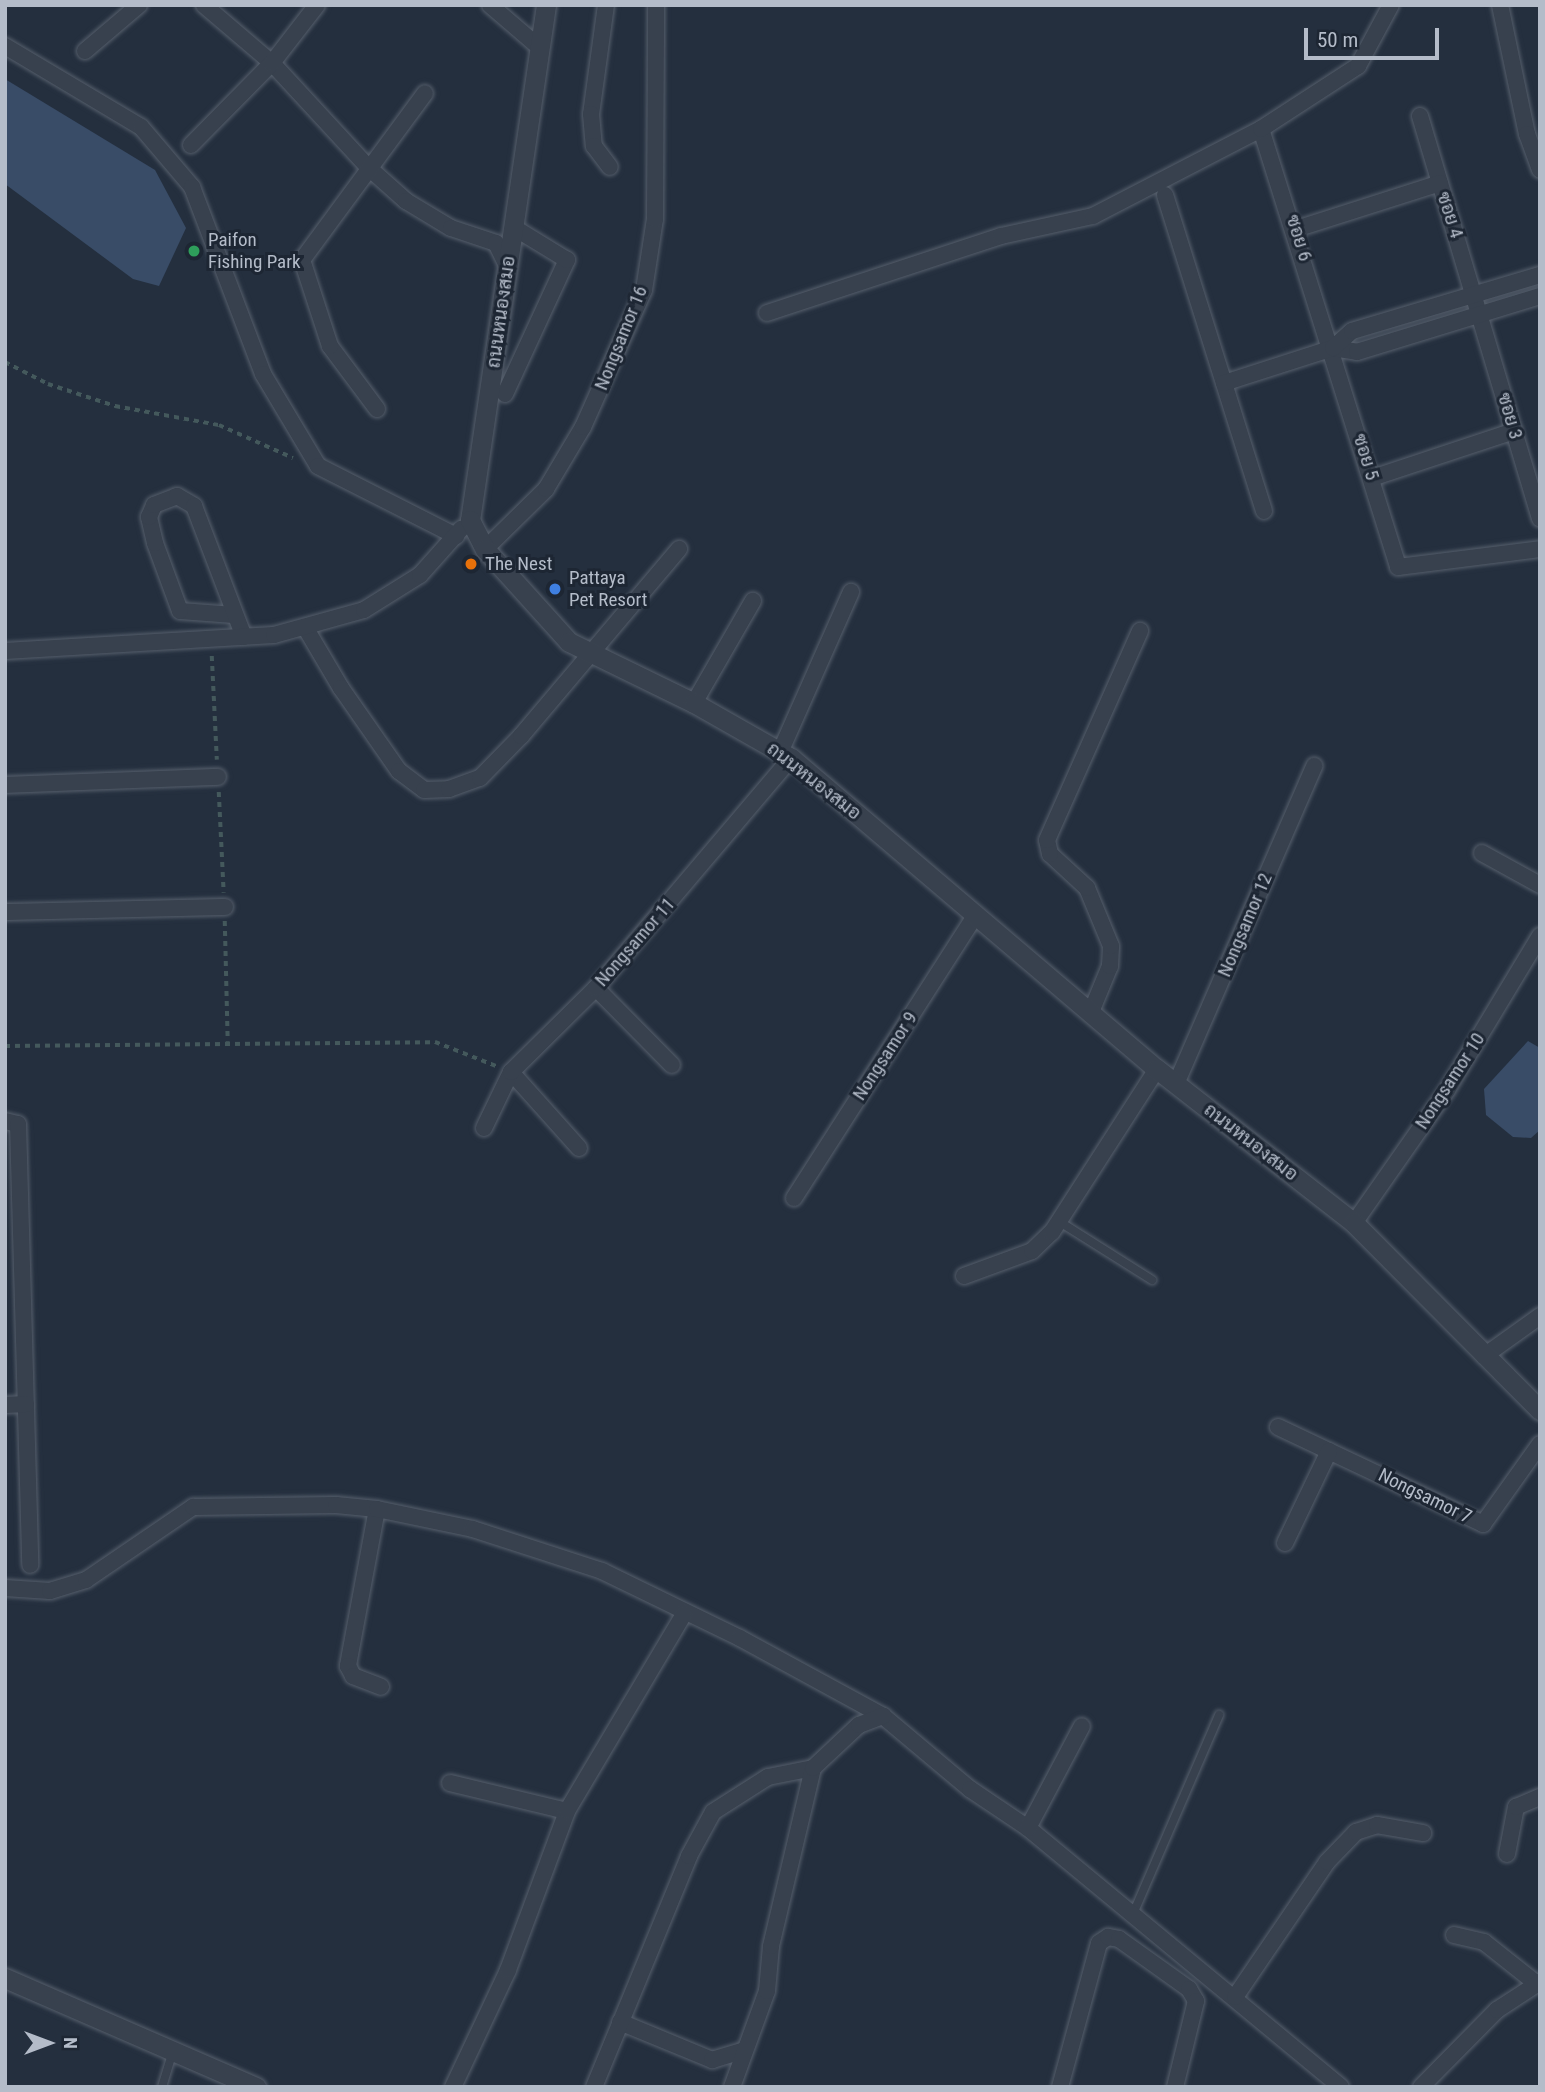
<!DOCTYPE html>
<meta charset="utf-8">
<style>
body{margin:0}
#map{position:relative;width:1545px;height:2092px;overflow:hidden;background:#242f3e;font-family:"Roboto Condensed",Sarabun,sans-serif}
div>[style]{position:absolute}
.water>*{inset:0;background:#394c67}
.path>*{height:3.5px;margin-top:-1.75px;transform-origin:0;background:repeating-linear-gradient(90deg,#44595c 0 5px,transparent 0 10px)}
.roads{filter:drop-shadow(0 0 2px #565f6c) drop-shadow(0 0 2px #565f6c)}
.service>*{height:8px;margin:-4px;padding:0 4px;transform-origin:4px;border-radius:4px;background:#38414e}
.minor>*{height:16px;margin:-8px;padding:0 8px;transform-origin:8px;border-radius:8px;background:#38414e}
.tertiary>*{height:19px;margin:-9.5px;padding:0 9.5px;transform-origin:9.5px;border-radius:9.5px;background:#38414e}
.dots>*{width:19px;height:19px;translate:-50% -50%;box-sizing:border-box;border:4px solid #1d2633;border-radius:50%}
span{translate:-50% -50%;white-space:nowrap;text-align:center;line-height:1.15;-webkit-text-stroke:6px #1d2633;paint-order:stroke}
.street-label{font-size:19px;color:#b4bcc9}
.poi-label{font-size:19px;color:#b4bcc9}
.left{translate:0 -50%;text-align:left}
.frame{position:absolute;inset:0;border:7px solid #b4bcc9;pointer-events:none}
.north{position:absolute;left:14px;top:2008px;width:70px;height:70px;-webkit-text-stroke:5px #1d2633;paint-order:stroke;rotate:90deg;font-size:19px;font-weight:700;line-height:28px;text-align:center;color:#b4bcc9}
.north::after{content:'';display:block;margin:auto;width:24px;height:32px;background:#b4bcc9;clip-path:polygon(50% 0,100% 100%,50% 72%,0 100%)}
.scale{position:absolute;left:1304px;top:28px;width:135px;height:32px;box-sizing:border-box;border:4px solid #b4bcc9;border-top:0;padding-left:9px;font-size:21px;line-height:24px;white-space:nowrap;color:#b4bcc9;-webkit-text-stroke:5px #1d2633;paint-order:stroke}
</style>
<div id="map">
<div class="water">
<i style="clip-path:polygon(5px 79px,155px 170px,186px 228px,159px 286px,133px 279px,5px 184px)"></i>
<i style="clip-path:polygon(1528px 1041px,1540px 1048px,1540px 1130px,1531px 1138px,1513px 1137px,1486px 1115px,1484px 1089px)"></i>
</div>
<div class="path">
<i style="left:5px;top:362px;width:48px;rotate:27.1deg"></i>
<i style="left:48px;top:384px;width:71px;rotate:18.2deg"></i>
<i style="left:115px;top:406px;width:106px;rotate:10.4deg"></i>
<i style="left:219px;top:425px;width:81px;rotate:24deg"></i>
<i style="left:212px;top:656px;width:104px;rotate:87.2deg"></i>
<i style="left:219px;top:792px;width:101px;rotate:87.2deg"></i>
<i style="left:225px;top:921px;width:121px;rotate:88.6deg"></i>
<i style="left:5px;top:1046px;width:430px;rotate:-0.5deg"></i>
<i style="left:435px;top:1042px;width:66px;rotate:21.5deg"></i>
</div>
<div class="roads">
<div class="service">
<i style="left:1060px;top:1222px;width:109px;rotate:32.2deg"></i>
<i style="left:1133px;top:1914px;width:217px;rotate:-66.6deg"></i>
<i style="left:162px;top:2087px;width:39px;rotate:-73deg"></i>
</div>
<div class="minor">
<i style="left:204px;top:5px;width:89px;rotate:40.5deg"></i>
<i style="left:272px;top:63px;width:143px;rotate:47.3deg"></i>
<i style="left:369px;top:168px;width:50px;rotate:41.7deg"></i>
<i style="left:406px;top:201px;width:52px;rotate:31deg"></i>
<i style="left:451px;top:228px;width:47px;rotate:18.4deg"></i>
<i style="left:496px;top:243px;width:25px;rotate:64deg"></i>
<i style="left:490px;top:5px;width:66px;rotate:40.7deg"></i>
<i style="left:606px;top:5px;width:110px;rotate:97.8deg"></i>
<i style="left:591px;top:114px;width:32px;rotate:85deg"></i>
<i style="left:594px;top:146px;width:26px;rotate:53deg"></i>
<i style="left:1500px;top:5px;width:132px;rotate:78.2deg"></i>
<i style="left:1527px;top:134px;width:38px;rotate:70deg"></i>
<i style="left:5px;top:46px;width:158px;rotate:30.8deg"></i>
<i style="left:141px;top:127px;width:79px;rotate:49.6deg"></i>
<i style="left:192px;top:187px;width:200px;rotate:69.2deg"></i>
<i style="left:263px;top:374px;width:107px;rotate:59.1deg"></i>
<i style="left:318px;top:466px;width:155px;rotate:26.9deg"></i>
<i style="left:85px;top:51px;width:71px;rotate:-40.4deg"></i>
<i style="left:1420px;top:116px;width:420px;rotate:73.4deg"></i>
<i style="left:1261px;top:129px;width:459px;rotate:72.6deg"></i>
<i style="left:1398px;top:567px;width:143px;rotate:-7.2deg"></i>
<i style="left:191px;top:145px;width:115px;rotate:-45.4deg"></i>
<i style="left:272px;top:63px;width:73px;rotate:-52.2deg"></i>
<i style="left:1165px;top:195px;width:331px;rotate:72.6deg"></i>
<i style="left:1296px;top:229px;width:151px;rotate:-17.7deg"></i>
<i style="left:767px;top:313px;width:246px;rotate:-18.2deg"></i>
<i style="left:1001px;top:236px;width:94px;rotate:-12.3deg"></i>
<i style="left:1093px;top:216px;width:189px;rotate:-27.4deg"></i>
<i style="left:1261px;top:129px;width:116px;rotate:-33deg"></i>
<i style="left:1358px;top:66px;width:69px;rotate:-61.6deg"></i>
<i style="left:1333px;top:348px;width:24px;rotate:9deg"></i>
<i style="left:1357px;top:352px;width:191px;rotate:-17deg"></i>
<i style="left:1224px;top:383px;width:114px;rotate:-17.8deg"></i>
<i style="left:1333px;top:348px;width:25px;rotate:-42deg"></i>
<i style="left:1352px;top:331px;width:196px;rotate:-16.6deg"></i>
<i style="left:505px;top:394px;width:148px;rotate:-65.2deg"></i>
<i style="left:567px;top:260px;width:63px;rotate:-148.6deg"></i>
<i style="left:377px;top:409px;width:79px;rotate:-126.7deg"></i>
<i style="left:330px;top:346px;width:90px;rotate:-108deg"></i>
<i style="left:302px;top:260px;width:207px;rotate:-53.6deg"></i>
<i style="left:1372px;top:478px;width:150px;rotate:-18.3deg"></i>
<i style="left:485px;top:549px;width:86px;rotate:-44.5deg"></i>
<i style="left:546px;top:489px;width:72px;rotate:-59.2deg"></i>
<i style="left:583px;top:427px;width:150px;rotate:-66deg"></i>
<i style="left:644px;top:290px;width:72px;rotate:-81.2deg"></i>
<i style="left:655px;top:219px;width:214px;rotate:-89.7deg"></i>
<i style="left:234px;top:615px;width:54px;rotate:-175.8deg"></i>
<i style="left:180px;top:611px;width:72px;rotate:-110.2deg"></i>
<i style="left:155px;top:543px;width:27px;rotate:-103deg"></i>
<i style="left:149px;top:517px;width:13px;rotate:-67deg"></i>
<i style="left:154px;top:505px;width:25px;rotate:-21deg"></i>
<i style="left:177px;top:496px;width:20px;rotate:30deg"></i>
<i style="left:194px;top:506px;width:140px;rotate:69.1deg"></i>
<i style="left:305px;top:627px;width:71px;rotate:59.5deg"></i>
<i style="left:341px;top:688px;width:101px;rotate:55.1deg"></i>
<i style="left:399px;top:771px;width:31px;rotate:37deg"></i>
<i style="left:424px;top:790px;width:25px;rotate:-2deg"></i>
<i style="left:449px;top:789px;width:33px;rotate:-20deg"></i>
<i style="left:480px;top:778px;width:59px;rotate:-45.7deg"></i>
<i style="left:521px;top:736px;width:245px;rotate:-49.8deg"></i>
<i style="left:5px;top:651px;width:269px;rotate:-3.4deg"></i>
<i style="left:274px;top:635px;width:93px;rotate:-15.5deg"></i>
<i style="left:364px;top:610px;width:66px;rotate:-32deg"></i>
<i style="left:420px;top:575px;width:62px;rotate:-48.3deg"></i>
<i style="left:694px;top:703px;width:118px;rotate:-60deg"></i>
<i style="left:781px;top:750px;width:173px;rotate:-66.1deg"></i>
<i style="left:5px;top:785px;width:213px;rotate:-2.2deg"></i>
<i style="left:1482px;top:853px;width:66px;rotate:28.9deg"></i>
<i style="left:5px;top:912px;width:220px;rotate:-1.3deg"></i>
<i style="left:596px;top:988px;width:108px;rotate:45.4deg"></i>
<i style="left:1091px;top:1012px;width:50px;rotate:-67.6deg"></i>
<i style="left:1110px;top:966px;width:20px;rotate:-87deg"></i>
<i style="left:1111px;top:946px;width:63px;rotate:-112.5deg"></i>
<i style="left:1087px;top:888px;width:50px;rotate:-137.4deg"></i>
<i style="left:1050px;top:854px;width:14px;rotate:-102deg"></i>
<i style="left:1047px;top:840px;width:229px;rotate:-66deg"></i>
<i style="left:511px;top:1072px;width:102px;rotate:48.2deg"></i>
<i style="left:1176px;top:1084px;width:347px;rotate:-66.5deg"></i>
<i style="left:5px;top:1121px;width:13px;rotate:13deg"></i>
<i style="left:18px;top:1124px;width:441px;rotate:88.4deg"></i>
<i style="left:484px;top:1128px;width:62px;rotate:-64.3deg"></i>
<i style="left:511px;top:1072px;width:120px;rotate:-44.7deg"></i>
<i style="left:596px;top:988px;width:302px;rotate:-49.7deg"></i>
<i style="left:794px;top:1198px;width:337px;rotate:-57.3deg"></i>
<i style="left:1354px;top:1223px;width:162px;rotate:-55deg"></i>
<i style="left:1447px;top:1090px;width:180px;rotate:-58.9deg"></i>
<i style="left:964px;top:1276px;width:72px;rotate:-20.2deg"></i>
<i style="left:1032px;top:1251px;width:28px;rotate:-44deg"></i>
<i style="left:1052px;top:1232px;width:194px;rotate:-57.2deg"></i>
<i style="left:1484px;top:1356px;width:69px;rotate:-35.5deg"></i>
<i style="left:5px;top:1405px;width:21px;rotate:-3deg"></i>
<i style="left:1278px;top:1427px;width:227px;rotate:25.3deg"></i>
<i style="left:1483px;top:1524px;width:98px;rotate:-54.5deg"></i>
<i style="left:377px;top:1509px;width:160px;rotate:100.5deg"></i>
<i style="left:348px;top:1666px;width:11px;rotate:63deg"></i>
<i style="left:353px;top:1676px;width:30px;rotate:21deg"></i>
<i style="left:1285px;top:1543px;width:102px;rotate:-64.4deg"></i>
<i style="left:5px;top:1588px;width:45px;rotate:3.8deg"></i>
<i style="left:50px;top:1591px;width:38px;rotate:-17deg"></i>
<i style="left:86px;top:1580px;width:130px;rotate:-34.3deg"></i>
<i style="left:193px;top:1507px;width:143px;rotate:-0.8deg"></i>
<i style="left:336px;top:1505px;width:41px;rotate:5.6deg"></i>
<i style="left:377px;top:1509px;width:98px;rotate:11.8deg"></i>
<i style="left:473px;top:1529px;width:136px;rotate:18deg"></i>
<i style="left:602px;top:1571px;width:153px;rotate:25.9deg"></i>
<i style="left:740px;top:1638px;width:163px;rotate:28.6deg"></i>
<i style="left:883px;top:1716px;width:114px;rotate:40deg"></i>
<i style="left:970px;top:1789px;width:70px;rotate:33.9deg"></i>
<i style="left:1028px;top:1828px;width:406px;rotate:39.6deg"></i>
<i style="left:450px;top:1783px;width:120px;rotate:13.5deg"></i>
<i style="left:1028px;top:1828px;width:115px;rotate:-62.1deg"></i>
<i style="left:1507px;top:1854px;width:48px;rotate:-79.2deg"></i>
<i style="left:1516px;top:1807px;width:26px;rotate:-23deg"></i>
<i style="left:1454px;top:1935px;width:31px;rotate:13deg"></i>
<i style="left:1484px;top:1942px;width:68px;rotate:38.4deg"></i>
<i style="left:1235px;top:1997px;width:163px;rotate:-55.7deg"></i>
<i style="left:1327px;top:1862px;width:42px;rotate:-46deg"></i>
<i style="left:1356px;top:1832px;width:22px;rotate:-18deg"></i>
<i style="left:1377px;top:1825px;width:47px;rotate:9.9deg"></i>
<i style="left:620px;top:2022px;width:100px;rotate:22.4deg"></i>
<i style="left:712px;top:2060px;width:34px;rotate:-17deg"></i>
<i style="left:453px;top:2087px;width:129px;rotate:-64.8deg"></i>
<i style="left:508px;top:1970px;width:170px;rotate:-69.6deg"></i>
<i style="left:567px;top:1811px;width:229px;rotate:-59.3deg"></i>
<i style="left:594px;top:2087px;width:250px;rotate:-67.6deg"></i>
<i style="left:689px;top:1856px;width:50px;rotate:-61.4deg"></i>
<i style="left:713px;top:1812px;width:65px;rotate:-32.5deg"></i>
<i style="left:768px;top:1777px;width:46px;rotate:-11.3deg"></i>
<i style="left:732px;top:2087px;width:102px;rotate:-70deg"></i>
<i style="left:767px;top:1991px;width:45px;rotate:-84.9deg"></i>
<i style="left:771px;top:1946px;width:183px;rotate:-76.7deg"></i>
<i style="left:813px;top:1768px;width:63px;rotate:-43.1deg"></i>
<i style="left:859px;top:1725px;width:26px;rotate:-21deg"></i>
<i style="left:1060px;top:2087px;width:149px;rotate:-74.8deg"></i>
<i style="left:1099px;top:1943px;width:11px;rotate:-34deg"></i>
<i style="left:1108px;top:1937px;width:11px;rotate:10deg"></i>
<i style="left:1119px;top:1939px;width:86px;rotate:35.5deg"></i>
<i style="left:1189px;top:1989px;width:14px;rotate:60deg"></i>
<i style="left:1196px;top:2001px;width:89px;rotate:103.7deg"></i>
<i style="left:1421px;top:2087px;width:108px;rotate:-45.4deg"></i>
<i style="left:1497px;top:2010px;width:51px;rotate:-33.1deg"></i>
</div>
<div class="tertiary">
<i style="left:546px;top:5px;width:521px;rotate:98.39deg"></i>
<i style="left:470px;top:520px;width:33px;rotate:63deg"></i>
<i style="left:485px;top:549px;width:125px;rotate:47.9deg"></i>
<i style="left:569px;top:642px;width:139px;rotate:26deg"></i>
<i style="left:694px;top:703px;width:112px;rotate:29.6deg"></i>
<i style="left:791px;top:758px;width:480px;rotate:40.4deg"></i>
<i style="left:1157px;top:1069px;width:250px;rotate:38deg"></i>
<i style="left:1354px;top:1223px;width:264px;rotate:45.2deg"></i>
<i style="left:5px;top:1978px;width:274px;rotate:23.5deg"></i>
</div>
</div>
<div class="dots">
<i style="left:194px;top:251px;background:#2e9e5b"></i>
<i style="left:471px;top:564px;background:#e8710a"></i>
<i style="left:555px;top:589px;background:#3f7fe0"></i>
</div>
<div class="street-label">
<span style="left:1450px;top:215px;rotate:72deg">ซอย 4</span>
<span style="left:1299px;top:238px;rotate:73deg">ซอย 6</span>
<span style="left:501px;top:312px;rotate:-82deg">ถนนหนองสมอ</span>
<span style="left:621px;top:338px;rotate:-68deg">Nongsamor 16</span>
<span style="left:1510px;top:416px;rotate:74deg">ซอย 3</span>
<span style="left:1366px;top:457px;rotate:73deg">ซอย 5</span>
<span style="left:814px;top:781px;rotate:38deg">ถนนหนองสมอ</span>
<span style="left:1245px;top:925px;rotate:-67deg">Nongsamor 12</span>
<span style="left:635px;top:942px;rotate:-49deg">Nongsamor 11</span>
<span style="left:885px;top:1056px;rotate:-57deg">Nongsamor 9</span>
<span style="left:1450px;top:1081px;rotate:-57deg">Nongsamor 10</span>
<span style="left:1251px;top:1142px;rotate:38deg">ถนนหนองสมอ</span>
<span style="left:1425px;top:1496px;rotate:26deg">Nongsamor 7</span>
</div>
<div class="poi-label">
<span class="left" style="left:208px;top:251px">Paifon<br>Fishing Park</span>
<span class="left" style="left:485px;top:564px">The Nest</span>
<span class="left" style="left:569px;top:589px">Pattaya<br>Pet Resort</span>
</div>
<div class="frame"></div>
<div class="north">N</div>
<div class="scale">50 m</div>
</div>
